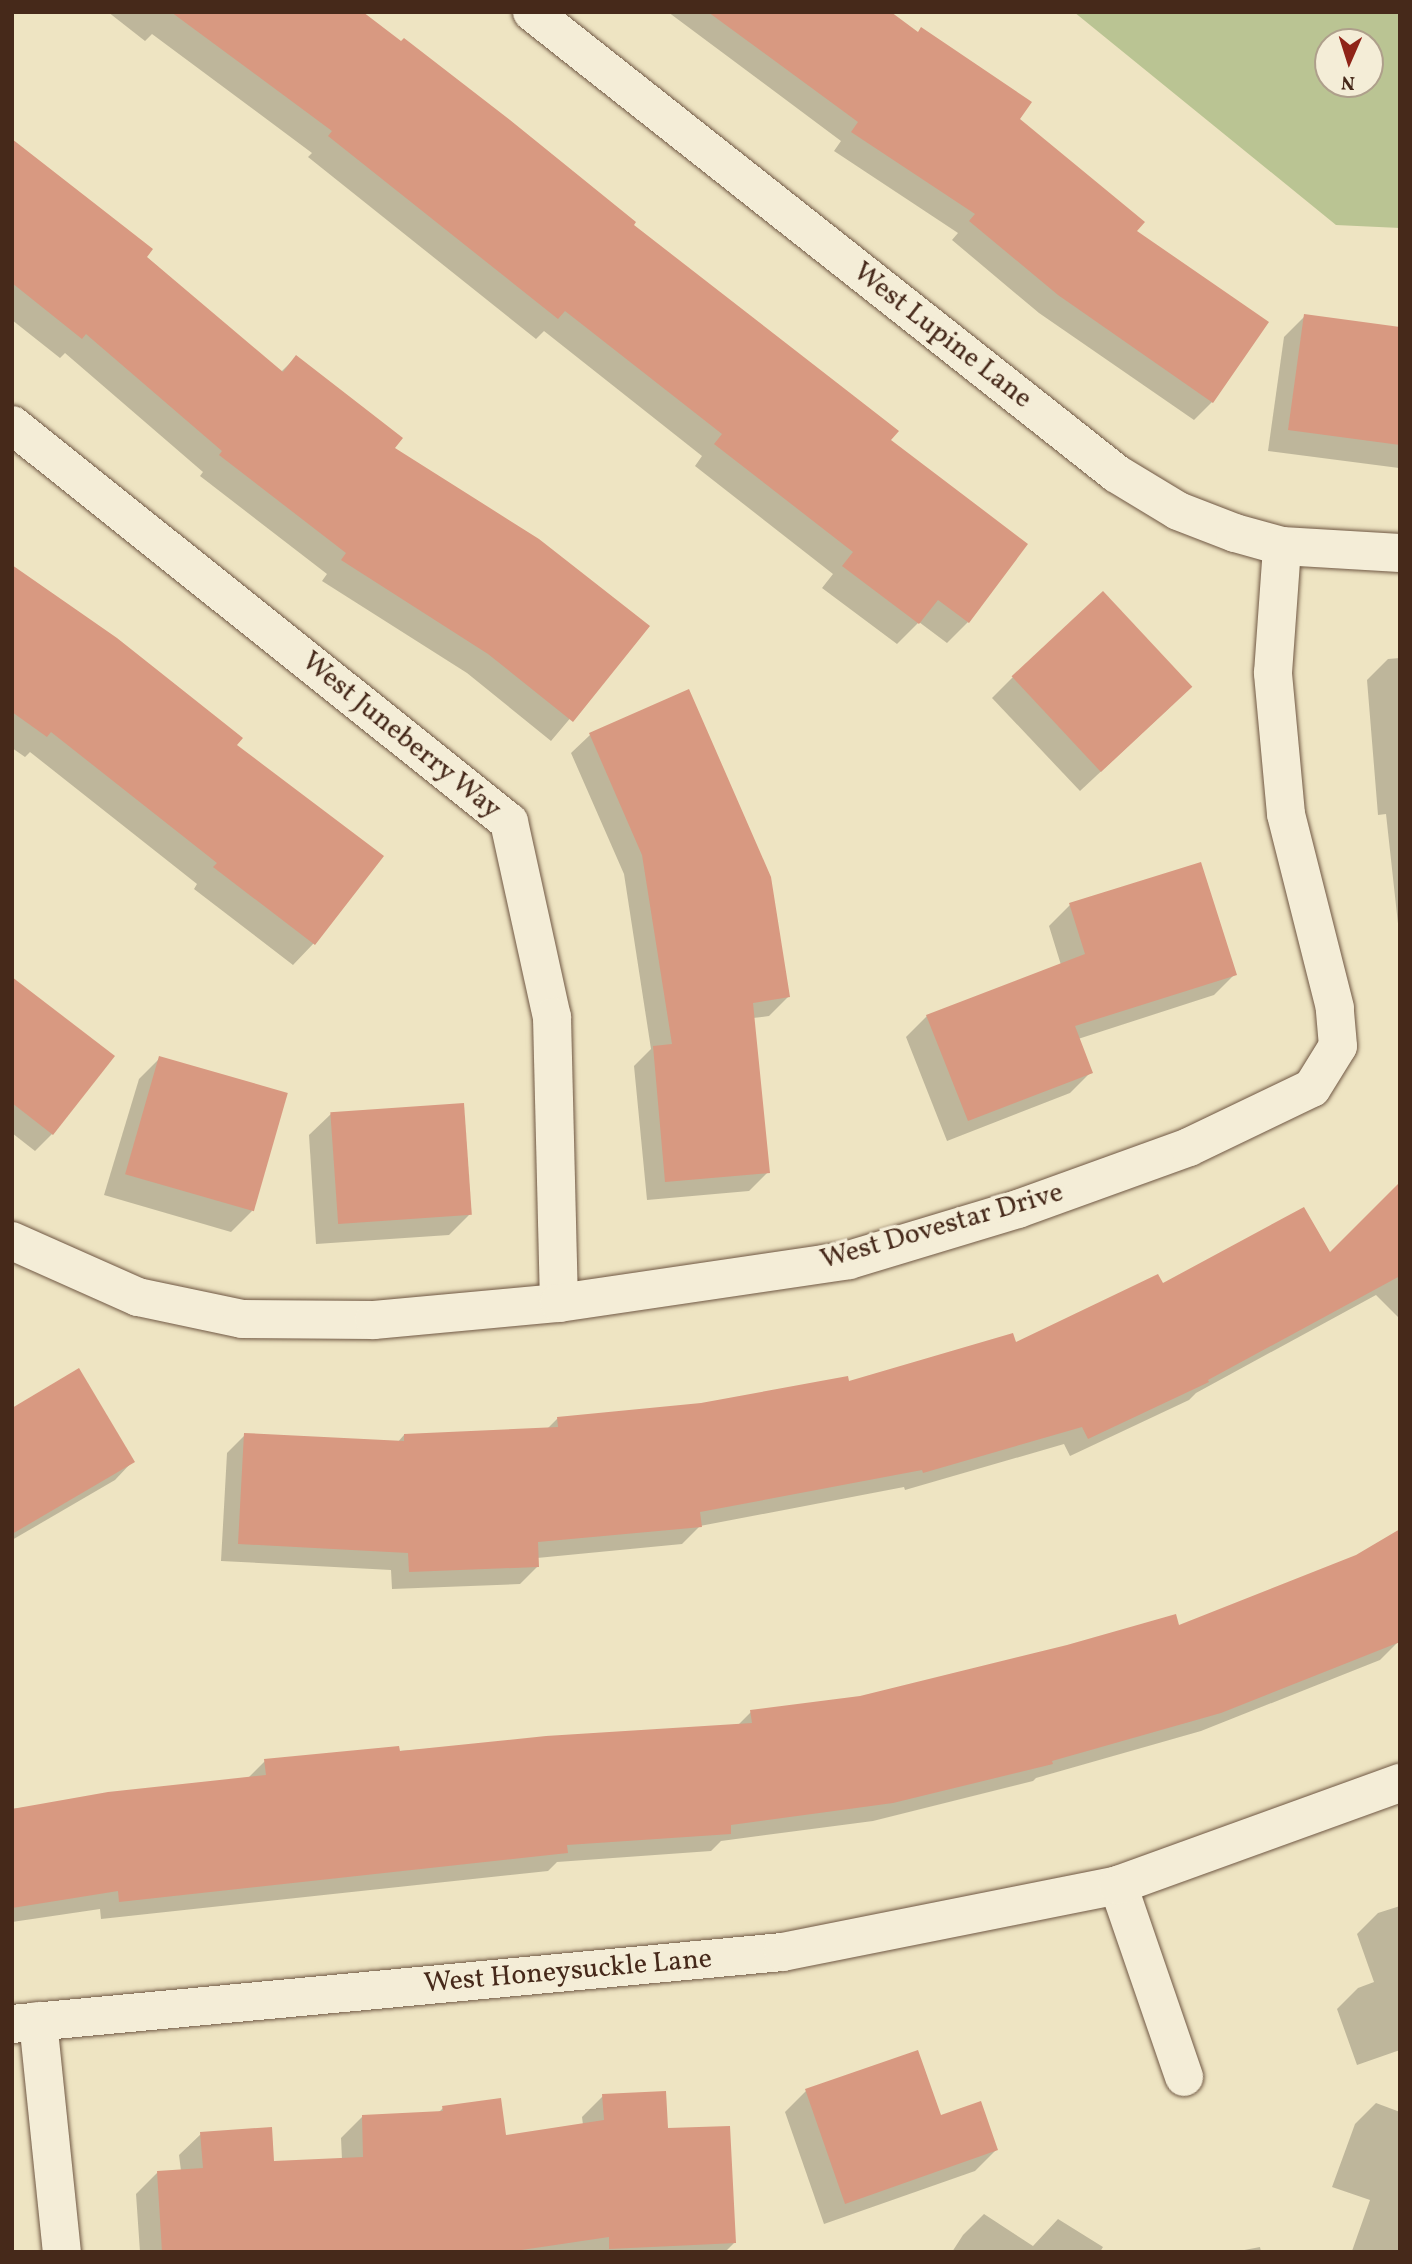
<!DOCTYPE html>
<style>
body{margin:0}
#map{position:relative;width:1412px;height:2264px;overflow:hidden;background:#eee4c2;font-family:Vollkorn,serif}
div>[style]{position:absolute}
.green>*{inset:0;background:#bac493}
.shadow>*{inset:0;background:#0003}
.building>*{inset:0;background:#d89981;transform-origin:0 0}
.roads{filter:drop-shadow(0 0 2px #705844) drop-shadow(0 0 2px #705844)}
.street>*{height:38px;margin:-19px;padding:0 19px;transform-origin:19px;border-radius:19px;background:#f4edd7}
.secondary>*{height:38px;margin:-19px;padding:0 19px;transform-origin:19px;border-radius:19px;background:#f4edd7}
span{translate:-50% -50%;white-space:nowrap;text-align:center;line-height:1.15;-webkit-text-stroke:7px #f4edd7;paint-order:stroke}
.street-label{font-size:28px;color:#46291a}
.frame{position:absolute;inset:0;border:14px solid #46291a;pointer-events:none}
.north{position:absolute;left:1314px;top:28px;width:70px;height:70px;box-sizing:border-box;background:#f4edd7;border:2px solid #ae9f8b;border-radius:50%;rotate:183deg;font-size:19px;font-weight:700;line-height:28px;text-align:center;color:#46291a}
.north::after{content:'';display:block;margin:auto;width:24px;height:32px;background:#8f2418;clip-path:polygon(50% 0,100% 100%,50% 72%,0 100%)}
</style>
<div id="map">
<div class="green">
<i style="clip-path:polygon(evenodd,1074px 12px,1400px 12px,1400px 228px,1336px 225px,1074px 12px,1328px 42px,1370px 42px,1370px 84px,1328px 84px,1328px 42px)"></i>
</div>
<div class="shadow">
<i style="clip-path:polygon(108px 12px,360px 12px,632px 225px,889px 441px,968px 622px,947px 643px,919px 622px,897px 644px,822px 588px,833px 574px,695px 466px,702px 456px,544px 331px,536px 339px,308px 157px,312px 153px,152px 34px,145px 41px)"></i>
<i style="clip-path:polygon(668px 12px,888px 12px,1018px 119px,1135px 231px,1212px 402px,1194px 420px,1039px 313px,952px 240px,958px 233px,834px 151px,841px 141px)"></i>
<i style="clip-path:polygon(12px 140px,280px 373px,296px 357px,392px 448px,648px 626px,551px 741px,467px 673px,322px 581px,327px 574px,200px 476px,203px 472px,65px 353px,60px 358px,12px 320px)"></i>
<i style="clip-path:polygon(1305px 316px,1400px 328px,1399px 468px,1268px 451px,1284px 337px)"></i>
<i style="clip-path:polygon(12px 567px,235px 745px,382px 857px,313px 944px,293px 965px,194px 889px,197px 884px,30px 752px,25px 757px,12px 748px)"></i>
<i style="clip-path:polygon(1400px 658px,1400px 942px,1386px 814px,1378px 815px,1367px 680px,1388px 659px)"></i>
<i style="clip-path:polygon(1013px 677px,1169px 708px,1080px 791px,992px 698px)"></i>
<i style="clip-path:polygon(688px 692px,788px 997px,769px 1016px,753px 1018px,768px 1172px,749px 1191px,647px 1200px,634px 1066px,651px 1049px,624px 874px,571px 753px,590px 735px)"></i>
<i style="clip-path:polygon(1070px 905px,1235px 974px,1214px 995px,1078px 1039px,1091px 1072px,1070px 1093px,947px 1141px,906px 1037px,927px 1016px,1061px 965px,1049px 926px)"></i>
<i style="clip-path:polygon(12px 981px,52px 1134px,35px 1151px,12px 1133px)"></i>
<i style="clip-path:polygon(160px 1058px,252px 1211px,231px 1232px,104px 1195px,139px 1079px)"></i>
<i style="clip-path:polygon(331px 1114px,470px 1214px,449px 1235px,316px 1244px,309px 1135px)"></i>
<i style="clip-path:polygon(1400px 1185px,1400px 1319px,1376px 1295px,1196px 1393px,1189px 1400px,1070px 1456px,1064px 1444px,905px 1490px,904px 1487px,700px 1526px,682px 1544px,537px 1558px,538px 1566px,520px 1584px,392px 1589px,391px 1570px,221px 1561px,227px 1453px,245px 1435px,397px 1443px,404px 1435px,547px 1429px,557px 1419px,701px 1405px,847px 1383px,1015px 1344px,1162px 1286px,1329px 1255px)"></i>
<i style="clip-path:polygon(12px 1410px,132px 1462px,115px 1480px,12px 1540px)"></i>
<i style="clip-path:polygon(1178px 1627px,1398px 1642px,1380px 1660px,1201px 1731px,1036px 1778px,1033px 1781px,873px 1821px,721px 1841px,711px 1851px,557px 1862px,548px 1871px,101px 1919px,100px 1909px,12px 1922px,12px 1809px,247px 1779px,265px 1761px,737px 1726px,751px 1712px,860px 1697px)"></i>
<i style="clip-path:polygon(1400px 1906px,1400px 2050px,1357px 2065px,1337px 2009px,1358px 1988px,1374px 1982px,1357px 1934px,1378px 1913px)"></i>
<i style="clip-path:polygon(917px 2052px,940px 2118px,996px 2150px,975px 2171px,824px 2224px,785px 2112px,806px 2091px)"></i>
<i style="clip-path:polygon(603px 2096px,666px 2130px,734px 2243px,725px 2252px,140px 2252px,136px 2194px,157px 2173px,181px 2171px,179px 2155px,201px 2134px,273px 2163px,342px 2160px,341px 2138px,362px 2117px,438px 2113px,443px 2108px,504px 2137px,583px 2125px,582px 2117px)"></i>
<i style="clip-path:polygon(1376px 2103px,1400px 2112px,1400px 2252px,1352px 2251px,1370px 2200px,1332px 2187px,1355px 2124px)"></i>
<i style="clip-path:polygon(984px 2214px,1033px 2246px,1058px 2219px,1103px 2247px,1100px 2252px,952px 2252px,963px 2235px)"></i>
<i style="clip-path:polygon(1260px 2247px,1261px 2252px,1234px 2252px)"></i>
</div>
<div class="building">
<i style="clip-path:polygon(171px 12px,363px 12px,401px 41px,404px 38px,510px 120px,636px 222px,634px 225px,899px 431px,891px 440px,1028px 544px,969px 623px,938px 600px,919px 624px,842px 566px,853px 552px,714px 444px,722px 434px,565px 311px,558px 319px,328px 136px,332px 131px)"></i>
<i style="clip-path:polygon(708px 12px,891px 12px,918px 32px,921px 27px,1032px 102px,1020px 119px,1145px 222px,1137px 231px,1269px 322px,1213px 403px,1058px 295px,969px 221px,975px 214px,851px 132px,858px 122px)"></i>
<i style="clip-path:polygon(12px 139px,153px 249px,147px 257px,283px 372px,296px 355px,403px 438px,395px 448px,539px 539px,650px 626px,573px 722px,488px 654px,341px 560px,346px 553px,219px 455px,222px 451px,86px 334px,82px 339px,12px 283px)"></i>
<i style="clip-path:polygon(1304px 314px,1400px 327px,1400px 445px,1288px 430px)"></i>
<i style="clip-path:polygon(12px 565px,117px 638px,243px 738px,237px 745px,384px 856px,315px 945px,213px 867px,217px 863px,51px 732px,47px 737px,12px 712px)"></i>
<i style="left:1103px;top:591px;width:131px;height:125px;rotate:47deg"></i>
<i style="clip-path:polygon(689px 689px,771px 877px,790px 997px,753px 1003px,770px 1173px,665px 1182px,653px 1046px,672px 1044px,642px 855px,589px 733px)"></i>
<i style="clip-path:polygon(1201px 862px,1237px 975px,1075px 1026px,1093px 1073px,968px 1121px,926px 1015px,1085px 954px,1069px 903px)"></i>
<i style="clip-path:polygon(12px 977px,115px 1056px,53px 1135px,12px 1103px)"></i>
<i style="left:159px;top:1056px;width:134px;height:123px;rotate:16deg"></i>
<i style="left:464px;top:1103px;width:112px;height:134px;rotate:86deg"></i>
<i style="clip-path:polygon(1400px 1182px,1400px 1276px,1208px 1380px,1209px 1382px,1088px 1439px,1082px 1427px,923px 1473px,922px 1470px,700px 1512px,702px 1527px,538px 1542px,539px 1567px,409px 1572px,408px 1553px,238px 1544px,244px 1433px,404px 1441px,404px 1434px,558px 1427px,557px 1417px,701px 1403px,848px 1376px,849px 1381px,1013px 1333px,1016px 1342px,1158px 1274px,1163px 1283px,1304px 1207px,1330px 1252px)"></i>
<i style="clip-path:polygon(79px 1368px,135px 1462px,12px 1534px,12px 1408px)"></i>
<i style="clip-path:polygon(1400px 1529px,1400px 1642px,1221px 1713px,1052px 1761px,1053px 1764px,893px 1803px,731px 1825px,731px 1834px,567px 1845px,568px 1853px,119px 1902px,118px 1891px,12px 1908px,12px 1809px,108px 1792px,266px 1775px,264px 1759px,399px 1746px,400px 1751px,546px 1736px,752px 1723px,750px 1710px,860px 1696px,1067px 1645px,1176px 1614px,1179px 1625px,1356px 1555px)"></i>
<i style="clip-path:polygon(918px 2050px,941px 2115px,981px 2101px,998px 2150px,845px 2204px,805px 2089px)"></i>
<i style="clip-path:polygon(666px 2091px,668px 2128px,730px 2126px,736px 2243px,609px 2249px,609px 2237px,508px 2252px,162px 2252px,157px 2171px,203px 2168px,200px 2132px,272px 2127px,274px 2161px,363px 2157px,362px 2115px,443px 2111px,442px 2106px,501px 2098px,506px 2135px,604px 2120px,602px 2094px)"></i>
</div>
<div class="roads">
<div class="street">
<i style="left:532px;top:12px;width:745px;rotate:38.3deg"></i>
<i style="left:1117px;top:474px;width:71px;rotate:31.2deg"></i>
<i style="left:1178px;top:511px;width:61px;rotate:21.1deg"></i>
<i style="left:1235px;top:533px;width:49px;rotate:15.5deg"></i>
<i style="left:1282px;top:546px;width:118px;rotate:3.4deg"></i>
<i style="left:12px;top:425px;width:636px;rotate:38.62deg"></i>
<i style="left:509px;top:822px;width:200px;rotate:77.6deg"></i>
<i style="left:552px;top:1017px;width:286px;rotate:88.6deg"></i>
<i style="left:12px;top:1241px;width:138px;rotate:24deg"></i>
<i style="left:138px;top:1297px;width:106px;rotate:11.9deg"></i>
<i style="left:242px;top:1319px;width:132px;rotate:0.4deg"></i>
<i style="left:374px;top:1320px;width:186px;rotate:-5.3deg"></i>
<i style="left:559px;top:1303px;width:293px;rotate:-8.4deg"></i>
<i style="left:849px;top:1260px;width:177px;rotate:-16.8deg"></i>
<i style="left:1018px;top:1209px;width:182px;rotate:-19.9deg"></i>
<i style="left:1189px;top:1147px;width:136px;rotate:-25.6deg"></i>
<i style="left:1312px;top:1088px;width:49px;rotate:-58.2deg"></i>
<i style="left:1338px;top:1046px;width:38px;rotate:-95deg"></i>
<i style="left:1335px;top:1008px;width:200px;rotate:-104.2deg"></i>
<i style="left:1286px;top:814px;width:142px;rotate:-95.3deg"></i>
<i style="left:1273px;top:673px;width:127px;rotate:-85.9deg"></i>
<i style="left:1118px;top:1885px;width:203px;rotate:71deg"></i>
<i style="left:38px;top:2021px;width:232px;rotate:84.1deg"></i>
</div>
<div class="secondary">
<i style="left:12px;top:2024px;width:774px;rotate:-5.34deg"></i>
<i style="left:783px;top:1952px;width:342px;rotate:-11.3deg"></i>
<i style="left:1118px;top:1885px;width:300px;rotate:-19.9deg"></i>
</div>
</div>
<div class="street-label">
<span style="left:942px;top:336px;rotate:38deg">West Lupine Lane</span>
<span style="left:401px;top:736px;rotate:39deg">West Juneberry Way</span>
<span style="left:942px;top:1227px;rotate:-16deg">West Dovestar Drive</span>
<span style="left:568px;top:1972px;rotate:-5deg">West Honeysuckle Lane</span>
</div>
<div class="frame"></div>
<div class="north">N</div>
</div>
